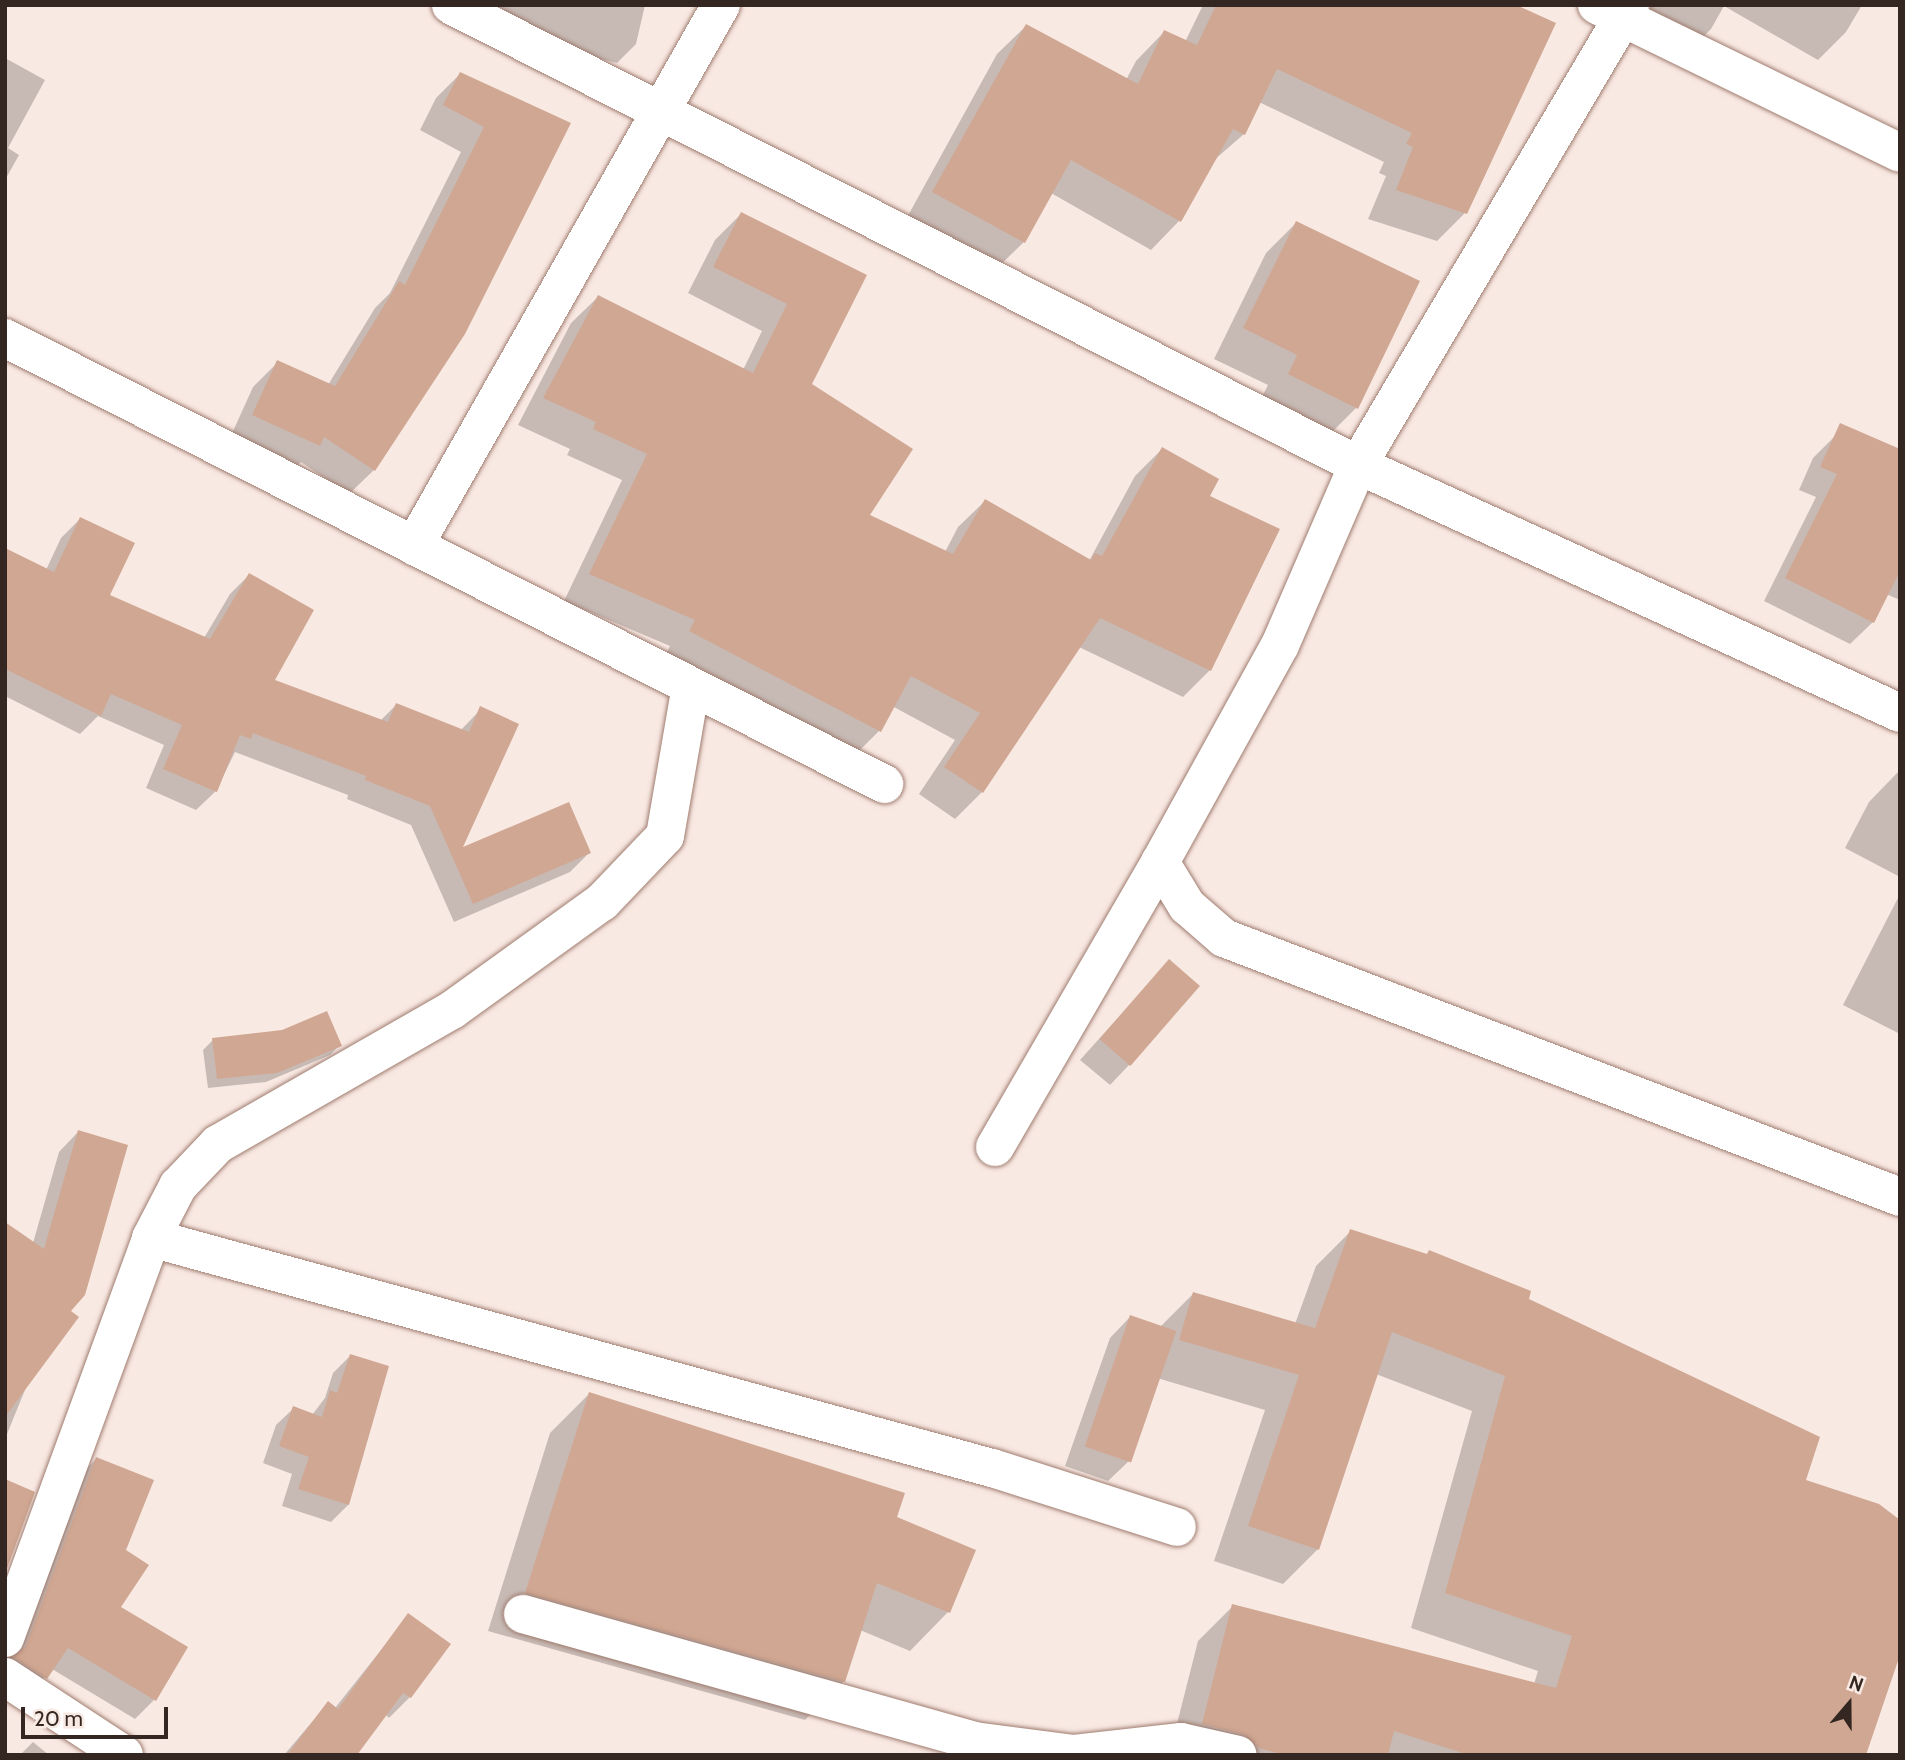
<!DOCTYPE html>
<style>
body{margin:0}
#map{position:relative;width:1905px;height:1760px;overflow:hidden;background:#f9e9e3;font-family:Cabin,sans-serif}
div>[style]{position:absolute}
.shadow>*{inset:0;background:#0003}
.building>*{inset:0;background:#d0a792;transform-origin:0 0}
.roads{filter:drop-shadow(0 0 2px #9f7c6f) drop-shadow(0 0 2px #9f7c6f)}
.street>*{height:38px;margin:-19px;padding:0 19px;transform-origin:19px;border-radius:19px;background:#fff}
span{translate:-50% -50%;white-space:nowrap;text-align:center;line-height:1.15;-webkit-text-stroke:5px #f9e9e3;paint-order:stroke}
.frame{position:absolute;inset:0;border:7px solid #342620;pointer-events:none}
.north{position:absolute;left:1814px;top:1669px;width:70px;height:70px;-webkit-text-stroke:5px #f9e9e3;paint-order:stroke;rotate:20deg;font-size:19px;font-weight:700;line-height:28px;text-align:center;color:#342620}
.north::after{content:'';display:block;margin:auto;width:24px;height:32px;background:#342620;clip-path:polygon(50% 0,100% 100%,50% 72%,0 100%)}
.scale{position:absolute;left:21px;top:1707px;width:147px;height:32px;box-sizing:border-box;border:4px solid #342620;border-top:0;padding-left:9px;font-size:21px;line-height:24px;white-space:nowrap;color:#342620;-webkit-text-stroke:5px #f9e9e3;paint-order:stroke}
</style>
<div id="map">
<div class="shadow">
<i style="clip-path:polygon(496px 5px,645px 5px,636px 44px,617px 63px,513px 38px,518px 18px)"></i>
<i style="clip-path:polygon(1203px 5px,1329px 5px,1465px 213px,1437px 241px,1368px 219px,1386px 176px,1379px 173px,1384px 162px,1259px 102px,1244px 134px,1213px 161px,1179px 221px,1151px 250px,1051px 193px,1024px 242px,995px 270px,905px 221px,997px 54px,1026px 26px,1126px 80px,1136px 61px,1164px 32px,1185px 42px)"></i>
<i style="clip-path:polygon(1652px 5px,1862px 5px,1846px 32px,1818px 60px,1724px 6px,1711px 29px,1683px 57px,1637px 32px)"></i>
<i style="clip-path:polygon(5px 58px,45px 80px,8px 148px,19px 155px,5px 180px)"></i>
<i style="clip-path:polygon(460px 74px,569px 124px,374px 470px,349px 494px,301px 462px,294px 469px,229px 440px,253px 387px,278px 362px,328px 385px,375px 308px,390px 293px,461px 152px,420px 130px,436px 98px)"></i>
<i style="clip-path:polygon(741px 214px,865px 276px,810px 385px,867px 516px,945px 552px,958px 527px,985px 501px,1089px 561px,1135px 476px,1162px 449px,1208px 496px,1210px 670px,1183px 697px,1079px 647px,982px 792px,955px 819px,919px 794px,955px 740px,892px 706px,879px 731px,853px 757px,664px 658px,670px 646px,564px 601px,622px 480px,567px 455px,570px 449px,518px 425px,571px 323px,598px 297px,743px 370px,762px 331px,688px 293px,715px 240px)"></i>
<i style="clip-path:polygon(1296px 223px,1356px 408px,1326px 438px,1258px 405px,1268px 385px,1214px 359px,1266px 253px)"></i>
<i style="clip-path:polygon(1836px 435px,1900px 465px,1900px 600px,1886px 594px,1873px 622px,1850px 644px,1764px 601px,1816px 497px,1799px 490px,1813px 458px)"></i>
<i style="clip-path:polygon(80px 519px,107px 596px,204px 638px,230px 594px,249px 575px,272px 681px,380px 721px,396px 705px,460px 731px,481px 709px,460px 850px,589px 853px,570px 872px,454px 922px,411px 825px,347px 799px,348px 795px,235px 752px,216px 791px,196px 810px,146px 788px,164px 745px,98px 716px,80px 734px,5px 696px,5px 548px,46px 570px,61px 538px)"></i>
<i style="clip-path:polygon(1899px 771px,1900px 772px,1900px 877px,1845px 848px,1869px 802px)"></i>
<i style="clip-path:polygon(1900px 894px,1900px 1034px,1843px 1005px)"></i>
<i style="clip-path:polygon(1169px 961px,1130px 1064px,1110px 1085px,1080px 1060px)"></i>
<i style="clip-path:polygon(283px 1031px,340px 1045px,330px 1055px,266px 1082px,208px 1088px,203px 1050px,213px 1040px)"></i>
<i style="clip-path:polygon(78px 1132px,69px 1312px,27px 1385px,5px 1439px,5px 1225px,33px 1243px,59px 1152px)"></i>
<i style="clip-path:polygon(1351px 1231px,1527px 1300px,1804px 1481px,1863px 1755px,1169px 1755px,1198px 1641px,1233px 1606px,1534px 1684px,1538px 1671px,1411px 1628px,1472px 1411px,1376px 1374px,1318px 1549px,1283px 1584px,1214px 1561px,1265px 1410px,1157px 1378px,1129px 1461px,1108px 1481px,1065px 1466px,1110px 1338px,1130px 1317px,1160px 1327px,1193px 1294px,1295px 1324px,1316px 1266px)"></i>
<i style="clip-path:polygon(350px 1356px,348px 1505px,331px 1522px,282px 1506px,292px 1474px,263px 1463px,276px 1425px,294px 1408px,312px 1415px,325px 1398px,333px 1373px)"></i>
<i style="clip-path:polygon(589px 1394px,895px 1518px,948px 1612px,910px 1651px,860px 1630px,844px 1681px,805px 1720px,488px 1631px,550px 1433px)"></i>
<i style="clip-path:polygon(96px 1459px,124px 1551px,119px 1607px,154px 1700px,135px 1719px,52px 1669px,27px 1697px,7px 1667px,77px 1479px)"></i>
<i style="clip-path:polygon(408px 1616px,448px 1645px,410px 1697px,389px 1718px,385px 1714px,354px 1755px,284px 1755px,328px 1703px,335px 1708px)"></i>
<i style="clip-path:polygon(33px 1742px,49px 1755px,20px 1755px)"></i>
</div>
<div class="building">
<i style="clip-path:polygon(1216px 5px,1516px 5px,1556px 23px,1467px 214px,1396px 190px,1413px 147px,1406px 144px,1412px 133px,1277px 69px,1245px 135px,1233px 129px,1181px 222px,1071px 160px,1025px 243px,932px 192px,1026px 24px,1138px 84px,1164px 30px,1197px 45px)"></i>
<i style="clip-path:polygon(460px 72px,571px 123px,465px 334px,375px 471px,324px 437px,320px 446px,252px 415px,277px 360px,335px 386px,399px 281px,405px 285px,484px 127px,443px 105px)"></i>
<i style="clip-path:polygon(741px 212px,867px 275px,812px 384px,913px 449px,870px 515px,953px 554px,985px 499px,1091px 560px,1095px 553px,1102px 556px,1162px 447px,1219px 479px,1210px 496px,1280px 529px,1211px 671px,1100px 618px,983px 793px,944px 767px,980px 713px,911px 676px,881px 732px,689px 631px,695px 620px,589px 574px,647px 454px,593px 429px,596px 422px,543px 398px,598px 295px,753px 373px,787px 304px,713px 267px)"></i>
<i style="clip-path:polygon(1296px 221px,1420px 281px,1358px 409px,1288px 374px,1297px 355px,1243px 328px)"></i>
<i style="clip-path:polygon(1840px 423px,1900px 449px,1900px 571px,1874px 623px,1785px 578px,1837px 474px,1820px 467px)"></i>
<i style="clip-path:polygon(80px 517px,135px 543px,110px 595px,210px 639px,249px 573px,314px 610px,275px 680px,388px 722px,396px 703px,469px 732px,480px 706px,519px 724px,463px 847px,569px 802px,591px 853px,473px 904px,430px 806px,365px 780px,366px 776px,253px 733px,251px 739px,240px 735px,217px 792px,163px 769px,182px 725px,111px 694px,101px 716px,5px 669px,5px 548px,54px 572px)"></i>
<i style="left:1169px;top:959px;width:41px;height:106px;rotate:41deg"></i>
<i style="clip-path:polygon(327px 1011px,342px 1046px,277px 1073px,217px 1079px,212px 1038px,282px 1030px)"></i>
<i style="clip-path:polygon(78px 1130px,128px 1145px,85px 1295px,71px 1311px,79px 1317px,5px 1417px,5px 1222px,44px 1249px)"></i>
<i style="clip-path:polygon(1350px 1229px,1427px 1254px,1429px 1250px,1531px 1291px,1529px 1299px,1820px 1437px,1806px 1480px,1879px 1504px,1900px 1520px,1900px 1655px,1866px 1755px,1469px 1755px,1394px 1731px,1388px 1755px,1285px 1755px,1259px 1748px,1243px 1734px,1202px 1724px,1232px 1604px,1556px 1688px,1572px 1636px,1445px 1593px,1505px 1376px,1392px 1332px,1319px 1550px,1248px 1526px,1299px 1375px,1179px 1340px,1193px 1292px,1315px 1328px)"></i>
<i style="left:1130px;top:1315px;width:49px;height:139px;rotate:19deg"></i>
<i style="clip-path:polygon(350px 1354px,389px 1366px,349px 1505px,298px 1489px,309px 1457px,279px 1446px,293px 1406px,322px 1417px,330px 1390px,337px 1393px)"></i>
<i style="clip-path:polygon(589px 1392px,905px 1493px,897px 1517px,976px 1550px,950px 1613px,877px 1583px,845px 1682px,525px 1593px)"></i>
<i style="clip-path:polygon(96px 1457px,154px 1480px,126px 1550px,149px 1565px,121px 1607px,188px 1647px,156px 1701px,68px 1648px,47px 1679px,13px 1657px,26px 1646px)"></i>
<i style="clip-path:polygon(5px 1479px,35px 1492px,5px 1574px)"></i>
<i style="clip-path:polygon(408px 1613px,451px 1644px,411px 1698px,403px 1693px,357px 1755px,287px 1755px,328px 1701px,338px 1709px)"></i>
</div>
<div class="roads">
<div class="street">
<i style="left:451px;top:5px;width:1017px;rotate:26.89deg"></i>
<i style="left:1358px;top:465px;width:596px;rotate:24.59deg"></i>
<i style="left:1597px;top:5px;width:337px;rotate:26deg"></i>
<i style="left:1630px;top:5px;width:534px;rotate:120.6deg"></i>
<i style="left:1358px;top:465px;width:196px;rotate:113.4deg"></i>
<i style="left:1280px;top:645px;width:248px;rotate:118.9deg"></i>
<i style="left:1160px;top:862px;width:52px;rotate:58.5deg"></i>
<i style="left:1187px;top:906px;width:49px;rotate:40.9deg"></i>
<i style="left:1224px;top:938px;width:724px;rotate:20.96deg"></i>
<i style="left:5px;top:338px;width:986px;rotate:26.9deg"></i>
<i style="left:414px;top:546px;width:622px;rotate:-60.43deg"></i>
<i style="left:995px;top:1147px;width:329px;rotate:-59.9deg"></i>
<i style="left:151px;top:1238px;width:872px;rotate:15.3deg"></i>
<i style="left:992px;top:1468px;width:194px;rotate:17.7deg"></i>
<i style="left:523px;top:1614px;width:469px;rotate:15.7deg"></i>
<i style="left:974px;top:1741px;width:101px;rotate:7.4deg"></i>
<i style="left:1074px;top:1754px;width:108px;rotate:-6.4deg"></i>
<i style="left:1181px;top:1742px;width:58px;rotate:12.8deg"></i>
<i style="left:5px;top:1638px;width:426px;rotate:-69.9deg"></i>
<i style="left:151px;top:1238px;width:59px;rotate:-62.6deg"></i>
<i style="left:178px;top:1186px;width:58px;rotate:-46.4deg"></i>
<i style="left:218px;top:1144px;width:270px;rotate:-29.8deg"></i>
<i style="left:452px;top:1010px;width:185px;rotate:-35.8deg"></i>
<i style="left:602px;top:902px;width:91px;rotate:-46.3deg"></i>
<i style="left:665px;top:836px;width:152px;rotate:-80.2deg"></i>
<i style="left:5px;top:1677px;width:142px;rotate:33.2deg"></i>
</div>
</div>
<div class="frame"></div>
<div class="north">N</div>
<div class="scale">20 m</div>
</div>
